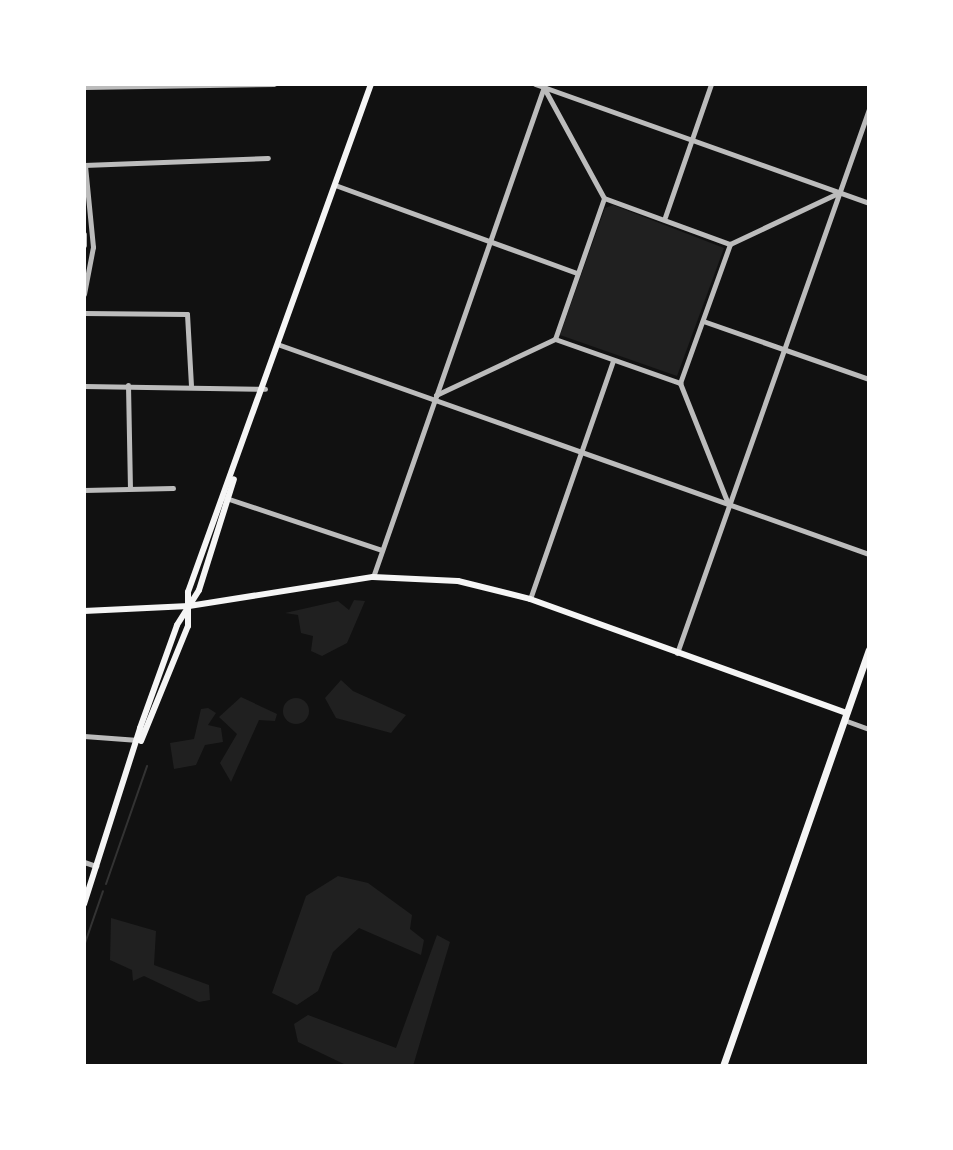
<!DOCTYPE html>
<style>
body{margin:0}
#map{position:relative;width:953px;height:1150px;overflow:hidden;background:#111;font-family:"Work Sans",sans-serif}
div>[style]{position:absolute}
.green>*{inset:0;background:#202020}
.round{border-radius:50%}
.stream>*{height:2px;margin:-1px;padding:0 1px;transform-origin:1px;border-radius:1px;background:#333}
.minor>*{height:5px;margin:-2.5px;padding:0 2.5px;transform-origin:2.5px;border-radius:2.5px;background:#bcbcbc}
.secondary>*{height:6px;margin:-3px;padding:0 3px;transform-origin:3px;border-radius:3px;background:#f5f5f5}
.primary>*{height:7px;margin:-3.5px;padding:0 3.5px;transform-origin:3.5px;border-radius:3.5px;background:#f5f5f5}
span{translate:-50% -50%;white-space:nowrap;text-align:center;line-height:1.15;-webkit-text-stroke:7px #fff;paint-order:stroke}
.frame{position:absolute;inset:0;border:86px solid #fff;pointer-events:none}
</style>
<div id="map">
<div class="green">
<i style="clip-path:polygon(613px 205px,724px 248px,677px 376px,560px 335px,605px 208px)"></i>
<i style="clip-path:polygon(354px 600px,365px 601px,347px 643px,322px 656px,311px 651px,313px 636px,301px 633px,298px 615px,285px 613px,338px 601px,349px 610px)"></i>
<i style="clip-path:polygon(341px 680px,353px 691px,406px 715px,391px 733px,336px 718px,325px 698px)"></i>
<i style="clip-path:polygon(241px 697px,277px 714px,275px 721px,259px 720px,231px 782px,220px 763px,237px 734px,219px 717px)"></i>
<i class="round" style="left:283px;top:698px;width:26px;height:26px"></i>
<i style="clip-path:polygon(208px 708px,216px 713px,208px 725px,221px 728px,223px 742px,205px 745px,196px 765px,174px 769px,170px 743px,194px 739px,201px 709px)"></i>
<i style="clip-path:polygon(338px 876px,368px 883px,412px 915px,410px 929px,424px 940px,421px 955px,359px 928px,333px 952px,318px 991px,297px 1005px,272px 993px,306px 896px)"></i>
<i style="clip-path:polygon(111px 918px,156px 931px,154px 965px,209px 985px,210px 1000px,199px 1002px,144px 976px,133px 981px,132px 970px,110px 960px)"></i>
<i style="clip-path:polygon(437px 935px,450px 942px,413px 1066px,348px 1066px,298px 1042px,294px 1024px,308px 1015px,396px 1048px)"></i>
</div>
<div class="stream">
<i style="left:106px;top:884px;width:125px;rotate:-70.8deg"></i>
<i style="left:84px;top:946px;width:58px;rotate:-70.9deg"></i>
</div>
<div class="minor">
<i style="left:535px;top:84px;width:355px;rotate:19.6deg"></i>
<i style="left:84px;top:87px;width:190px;rotate:-0.9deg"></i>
<i style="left:544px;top:88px;width:125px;rotate:61.4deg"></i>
<i style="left:84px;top:165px;width:184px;rotate:-2.2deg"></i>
<i style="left:335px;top:185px;width:258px;rotate:20deg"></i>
<i style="left:604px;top:198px;width:134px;rotate:20.1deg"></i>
<i style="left:665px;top:217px;width:141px;rotate:-70.9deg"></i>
<i style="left:84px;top:234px;width:11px;rotate:90deg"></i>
<i style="left:730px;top:244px;width:119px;rotate:-25.3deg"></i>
<i style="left:84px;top:294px;width:48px;rotate:-79.2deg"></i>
<i style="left:93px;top:247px;width:82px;rotate:-95.6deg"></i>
<i style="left:84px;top:313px;width:103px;rotate:0.6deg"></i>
<i style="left:187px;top:314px;width:71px;rotate:86.8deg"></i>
<i style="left:703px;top:321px;width:176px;rotate:19.3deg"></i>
<i style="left:555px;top:339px;width:149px;rotate:-70.8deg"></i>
<i style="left:555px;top:339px;width:133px;rotate:19.4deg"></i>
<i style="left:280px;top:345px;width:625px;rotate:19.54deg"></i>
<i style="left:680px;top:383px;width:148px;rotate:-70.2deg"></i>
<i style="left:680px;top:383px;width:127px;rotate:68.3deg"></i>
<i style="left:128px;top:385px;width:103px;rotate:88.9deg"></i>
<i style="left:84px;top:386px;width:181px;rotate:0.9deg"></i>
<i style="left:436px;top:395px;width:132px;rotate:-25.2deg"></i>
<i style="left:84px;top:490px;width:89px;rotate:-1.3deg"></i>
<i style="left:226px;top:498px;width:163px;rotate:18.5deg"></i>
<i style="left:373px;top:577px;width:522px;rotate:-70.77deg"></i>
<i style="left:530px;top:599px;width:252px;rotate:-70.8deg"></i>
<i style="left:677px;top:653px;width:577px;rotate:-70.56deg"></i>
<i style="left:844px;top:720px;width:27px;rotate:20deg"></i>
<i style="left:84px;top:736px;width:54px;rotate:4.2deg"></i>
<i style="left:84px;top:862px;width:13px;rotate:18deg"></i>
</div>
<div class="secondary">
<i style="left:84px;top:611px;width:105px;rotate:-2.7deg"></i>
<i style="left:189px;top:606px;width:186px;rotate:-9deg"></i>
<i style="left:373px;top:577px;width:85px;rotate:2.7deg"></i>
<i style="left:458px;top:581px;width:74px;rotate:14deg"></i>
<i style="left:530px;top:599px;width:336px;rotate:19.8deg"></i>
<i style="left:141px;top:741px;width:124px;rotate:-67.8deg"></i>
<i style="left:188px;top:626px;width:34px;rotate:-90deg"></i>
<i style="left:188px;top:592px;width:540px;rotate:-70.19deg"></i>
<i style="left:84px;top:904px;width:185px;rotate:-72.3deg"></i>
<i style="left:140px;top:728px;width:109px;rotate:-70.2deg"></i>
<i style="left:177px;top:625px;width:41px;rotate:-57.8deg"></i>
<i style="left:199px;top:590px;width:116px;rotate:-72.5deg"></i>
</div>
<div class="primary">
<i style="left:723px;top:1066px;width:441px;rotate:-70.7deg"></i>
</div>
<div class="frame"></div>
</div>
